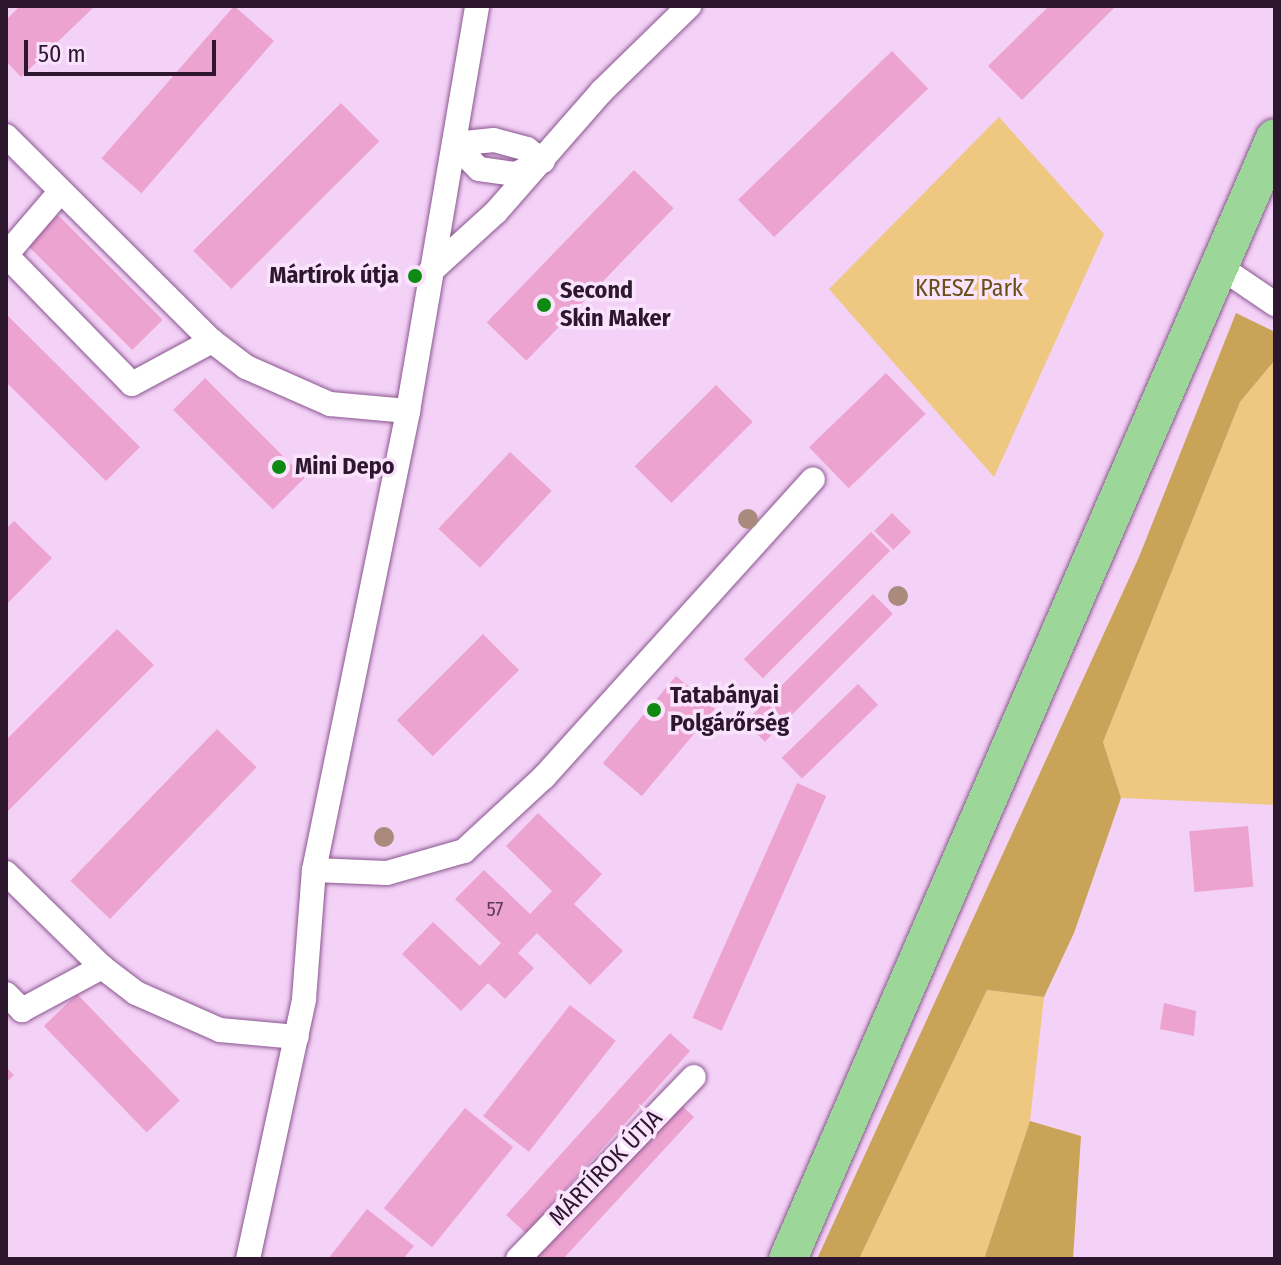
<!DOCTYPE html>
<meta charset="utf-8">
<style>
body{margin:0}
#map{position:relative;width:1281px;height:1265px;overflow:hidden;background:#f4d1f7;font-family:"Fira Sans Condensed",sans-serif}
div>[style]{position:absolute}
.green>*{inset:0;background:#eec880}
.forest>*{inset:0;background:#c9a357}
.building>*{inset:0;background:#eda3d0;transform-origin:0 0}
.roads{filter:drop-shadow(0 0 2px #89568f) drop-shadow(0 0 2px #89568f)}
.minor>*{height:24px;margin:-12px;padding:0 12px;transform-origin:12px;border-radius:12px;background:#fff}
.primary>*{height:38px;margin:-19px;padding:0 19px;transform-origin:19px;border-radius:19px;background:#9cd699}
.trees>*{width:20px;height:20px;margin:-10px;border-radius:50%;background:#a98a7c}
.dots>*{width:22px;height:22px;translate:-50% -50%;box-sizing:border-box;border:4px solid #fae3fd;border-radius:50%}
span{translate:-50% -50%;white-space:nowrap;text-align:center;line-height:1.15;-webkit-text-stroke:7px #fae3fd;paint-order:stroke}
.number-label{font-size:20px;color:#5c3a57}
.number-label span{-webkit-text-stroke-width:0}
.poi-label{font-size:24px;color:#2c172f;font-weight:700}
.right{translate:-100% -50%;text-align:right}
.left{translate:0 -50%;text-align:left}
.park-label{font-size:24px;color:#6b5017}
.street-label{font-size:24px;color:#2c172f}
.frame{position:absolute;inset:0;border:8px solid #2c172f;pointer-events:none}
.scale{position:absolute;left:24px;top:40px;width:192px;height:36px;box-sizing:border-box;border:4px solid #2c172f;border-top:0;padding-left:10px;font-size:24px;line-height:28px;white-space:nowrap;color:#2c172f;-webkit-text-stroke:6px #fae3fd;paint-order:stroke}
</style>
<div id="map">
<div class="green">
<i style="clip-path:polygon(999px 117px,1104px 234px,994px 477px,829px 289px)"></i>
<i style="clip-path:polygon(1275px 360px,1275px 805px,1121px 798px,1103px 742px,1240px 402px)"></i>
<i style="clip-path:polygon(987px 990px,1044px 997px,1030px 1121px,984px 1259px,859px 1259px)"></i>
</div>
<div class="forest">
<i style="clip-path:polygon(1236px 313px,1275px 332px,1275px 360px,1240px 402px,1103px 742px,1121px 798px,1074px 933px,1044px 997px,987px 990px,859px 1259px,817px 1259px,1139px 557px)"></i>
<i style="clip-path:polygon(1030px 1121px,1081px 1136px,1073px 1259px,984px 1259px)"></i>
</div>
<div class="building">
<i style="clip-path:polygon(20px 6px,95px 6px,21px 77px,6px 61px,6px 20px)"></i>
<i style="left:234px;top:6px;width:53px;height:202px;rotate:41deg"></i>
<i style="clip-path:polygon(1049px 6px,1116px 6px,1022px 100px,988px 66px)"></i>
<i style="left:892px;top:51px;width:52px;height:214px;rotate:46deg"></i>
<i style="left:341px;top:103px;width:54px;height:209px;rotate:45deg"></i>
<i style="left:634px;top:170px;width:55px;height:212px;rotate:44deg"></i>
<i style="left:58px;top:215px;width:148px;height:43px;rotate:45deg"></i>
<i style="clip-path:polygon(6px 314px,140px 447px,106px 481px,6px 382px)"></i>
<i style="left:886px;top:373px;width:57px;height:107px;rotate:46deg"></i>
<i style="left:205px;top:378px;width:141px;height:45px;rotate:45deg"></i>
<i style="left:716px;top:385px;width:52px;height:115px;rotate:45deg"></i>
<i style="left:510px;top:452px;width:57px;height:105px;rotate:43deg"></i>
<i style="left:892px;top:513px;width:27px;height:25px;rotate:45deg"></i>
<i style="clip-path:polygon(14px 521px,52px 558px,6px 605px,6px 529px)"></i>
<i style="left:871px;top:532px;width:27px;height:180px;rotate:45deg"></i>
<i style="left:873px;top:594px;width:28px;height:181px;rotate:45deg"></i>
<i style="clip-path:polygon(117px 629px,154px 665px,6px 813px,6px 740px)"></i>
<i style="left:483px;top:634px;width:51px;height:122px;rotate:45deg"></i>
<i style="left:676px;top:676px;width:51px;height:114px;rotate:40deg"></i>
<i style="left:858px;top:684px;width:29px;height:106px;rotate:46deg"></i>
<i style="left:217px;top:729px;width:55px;height:211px;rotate:44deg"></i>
<i style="left:797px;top:783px;width:32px;height:257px;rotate:24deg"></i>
<i style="clip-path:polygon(538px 813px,602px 874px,574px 904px,623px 951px,590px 985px,537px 933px,518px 953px,534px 968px,505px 999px,488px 983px,461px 1011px,402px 954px,433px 922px,480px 966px,501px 943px,455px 899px,484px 870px,530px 914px,552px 891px,506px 846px)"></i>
<i style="left:1248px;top:826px;width:61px;height:59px;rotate:85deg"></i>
<i style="left:77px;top:994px;width:148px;height:46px;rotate:46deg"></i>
<i style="clip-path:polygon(1164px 1003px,1196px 1011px,1194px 1036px,1160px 1029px)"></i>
<i style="left:570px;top:1005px;width:58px;height:141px;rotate:38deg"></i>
<i style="left:670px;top:1033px;width:27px;height:245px;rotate:42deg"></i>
<i style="clip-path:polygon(6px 1067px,14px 1075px,6px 1083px)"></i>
<i style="clip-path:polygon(676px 1100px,694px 1117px,563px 1259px,528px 1259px)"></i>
<i style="left:465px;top:1108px;width:62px;height:129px;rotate:39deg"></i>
<i style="clip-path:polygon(367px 1209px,414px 1246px,403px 1259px,328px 1259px)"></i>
</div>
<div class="roads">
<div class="minor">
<i style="left:6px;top:136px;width:291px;rotate:44.9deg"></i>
<i style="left:212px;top:341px;width:43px;rotate:37.4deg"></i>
<i style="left:246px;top:367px;width:92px;rotate:23.8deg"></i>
<i style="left:330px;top:404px;width:78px;rotate:5.1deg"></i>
<i style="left:454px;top:144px;width:35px;rotate:45deg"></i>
<i style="left:479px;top:169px;width:37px;rotate:8deg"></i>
<i style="left:516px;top:174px;width:25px;rotate:-27deg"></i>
<i style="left:454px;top:144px;width:40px;rotate:-5.7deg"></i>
<i style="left:494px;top:140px;width:34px;rotate:15deg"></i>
<i style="left:527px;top:149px;width:20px;rotate:37deg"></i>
<i style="left:60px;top:192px;width:83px;rotate:130.6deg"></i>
<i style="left:6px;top:255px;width:180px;rotate:45.7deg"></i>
<i style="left:132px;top:384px;width:91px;rotate:-28.3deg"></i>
<i style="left:1219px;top:266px;width:68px;rotate:34.2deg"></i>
<i style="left:430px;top:272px;width:89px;rotate:-42.3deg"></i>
<i style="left:496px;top:212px;width:161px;rotate:-48.8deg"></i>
<i style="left:602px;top:91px;width:122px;rotate:-44.3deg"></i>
<i style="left:314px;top:870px;width:73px;rotate:2.4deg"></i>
<i style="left:387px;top:873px;width:80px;rotate:-15.9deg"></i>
<i style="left:464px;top:851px;width:109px;rotate:-42.8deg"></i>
<i style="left:544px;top:777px;width:401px;rotate:-47.9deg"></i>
<i style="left:6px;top:873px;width:134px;rotate:44.4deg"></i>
<i style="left:102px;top:967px;width:43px;rotate:37.4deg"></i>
<i style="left:136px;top:993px;width:92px;rotate:23.8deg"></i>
<i style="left:220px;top:1030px;width:77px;rotate:5.2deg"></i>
<i style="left:6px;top:994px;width:23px;rotate:45deg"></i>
<i style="left:22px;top:1010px;width:91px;rotate:-28.3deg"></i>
<i style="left:248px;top:1259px;width:266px;rotate:-77.8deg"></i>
<i style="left:304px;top:999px;width:129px;rotate:-85.6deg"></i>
<i style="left:314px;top:870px;width:469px;rotate:-78.4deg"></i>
<i style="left:408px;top:411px;width:411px;rotate:-80.3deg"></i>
<i style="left:518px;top:1259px;width:253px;rotate:-46deg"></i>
</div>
<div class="primary">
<i style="left:788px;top:1259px;width:1222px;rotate:-66.52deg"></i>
</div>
</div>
<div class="trees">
<i style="left:748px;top:519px"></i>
<i style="left:898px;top:596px"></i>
<i style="left:384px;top:837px"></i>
</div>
<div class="dots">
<i style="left:415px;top:276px;background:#0e8a12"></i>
<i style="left:544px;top:305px;background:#0e8a12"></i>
<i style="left:279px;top:467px;background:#0e8a12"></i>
<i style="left:654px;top:710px;background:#0e8a12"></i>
</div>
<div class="number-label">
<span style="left:495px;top:909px">57</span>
</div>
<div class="poi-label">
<span class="right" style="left:399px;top:276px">Mártírok útja</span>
<span class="left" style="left:560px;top:305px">Second<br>Skin Maker</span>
<span class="left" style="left:295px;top:467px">Mini Depo</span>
<span class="left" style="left:670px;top:710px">Tatabányai<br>Polgárőrség</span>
</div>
<div class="park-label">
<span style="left:969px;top:289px">KRESZ Park</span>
</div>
<div class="street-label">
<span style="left:606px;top:1168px;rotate:-46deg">MÁRTÍROK ÚTJA</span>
</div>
<div class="frame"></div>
<div class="scale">50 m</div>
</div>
